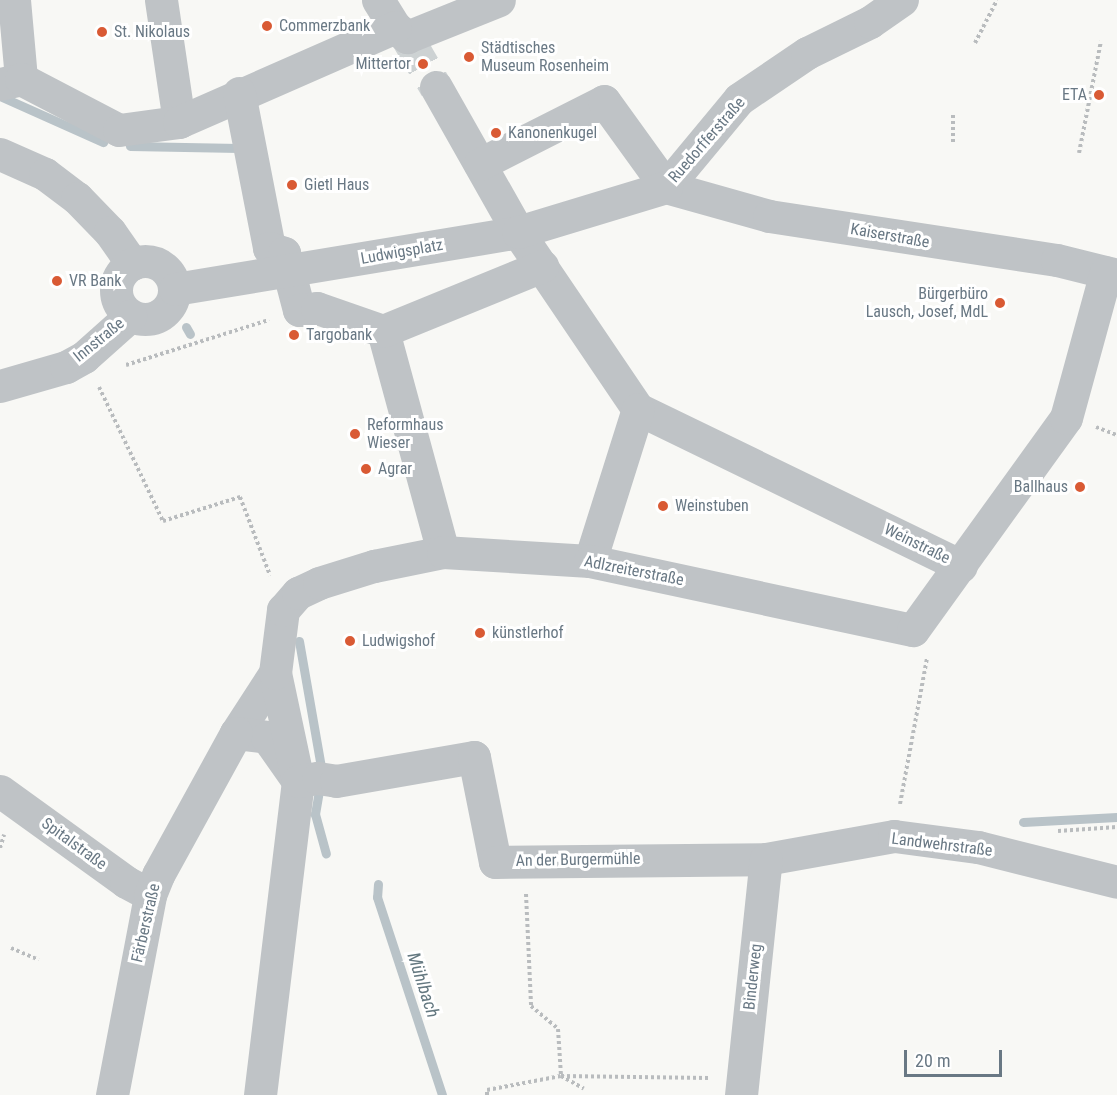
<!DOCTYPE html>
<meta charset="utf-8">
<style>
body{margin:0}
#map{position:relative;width:1117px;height:1095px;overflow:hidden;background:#f8f8f5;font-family:"Roboto Condensed",sans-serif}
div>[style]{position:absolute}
.stream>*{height:9px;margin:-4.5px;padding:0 4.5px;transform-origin:4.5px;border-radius:4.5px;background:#b9c3c8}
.street-tunnel>*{height:33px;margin-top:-16.5px;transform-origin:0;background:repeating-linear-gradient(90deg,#cdd2d3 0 33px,transparent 0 49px)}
.path>*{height:4px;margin-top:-2px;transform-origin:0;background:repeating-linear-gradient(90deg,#b9bcbe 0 3px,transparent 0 6px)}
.street>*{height:33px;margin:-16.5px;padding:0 16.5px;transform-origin:16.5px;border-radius:16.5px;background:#bfc3c6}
.street>.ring{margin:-16.5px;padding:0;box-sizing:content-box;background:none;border:33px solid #bfc3c6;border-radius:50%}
.dots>*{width:16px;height:16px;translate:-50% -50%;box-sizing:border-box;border:3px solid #fff;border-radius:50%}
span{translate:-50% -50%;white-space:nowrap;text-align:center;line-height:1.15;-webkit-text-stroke:6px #fff;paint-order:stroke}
.poi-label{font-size:16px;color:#697884}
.left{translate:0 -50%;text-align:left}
.right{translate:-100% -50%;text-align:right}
.street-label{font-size:16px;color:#697884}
.water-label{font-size:18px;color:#647880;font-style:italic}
.scale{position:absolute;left:904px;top:1050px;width:98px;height:27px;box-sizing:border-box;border:3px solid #697884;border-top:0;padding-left:8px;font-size:18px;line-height:21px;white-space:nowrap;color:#697884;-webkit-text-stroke:4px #fff;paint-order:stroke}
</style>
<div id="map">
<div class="stream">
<i style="left:0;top:96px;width:113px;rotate:24.1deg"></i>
<i style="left:130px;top:146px;width:109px;rotate:1.1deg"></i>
<i style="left:186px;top:327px;width:8px;rotate:60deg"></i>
<i style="left:299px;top:641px;width:134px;rotate:80.1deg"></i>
<i style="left:322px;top:773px;width:42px;rotate:99.7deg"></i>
<i style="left:315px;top:814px;width:41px;rotate:74.6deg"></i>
<i style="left:1023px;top:822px;width:94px;rotate:-3deg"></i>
<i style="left:378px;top:884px;width:13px;rotate:94deg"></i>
<i style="left:377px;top:897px;width:208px;rotate:71.8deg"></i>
</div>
<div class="street-tunnel">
<i style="left:407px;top:37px;width:58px;rotate:59.9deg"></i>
</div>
<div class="path">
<i style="left:975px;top:43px;width:48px;rotate:-62.9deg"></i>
<i style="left:953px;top:142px;width:27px;rotate:-90deg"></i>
<i style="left:1079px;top:153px;width:114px;rotate:-78.9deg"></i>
<i style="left:126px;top:365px;width:150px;rotate:-17.5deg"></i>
<i style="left:99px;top:387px;width:148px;rotate:64.5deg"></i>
<i style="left:163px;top:521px;width:81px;rotate:-17.3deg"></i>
<i style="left:240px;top:497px;width:84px;rotate:69deg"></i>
<i style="left:1096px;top:427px;width:22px;rotate:21deg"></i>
<i style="left:900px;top:804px;width:148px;rotate:-79.5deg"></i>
<i style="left:1058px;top:831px;width:59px;rotate:-3.9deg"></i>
<i style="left:0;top:848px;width:14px;rotate:-73deg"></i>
<i style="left:526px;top:894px;width:112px;rotate:87.4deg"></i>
<i style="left:531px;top:1006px;width:35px;rotate:40deg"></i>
<i style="left:558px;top:1029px;width:47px;rotate:86.3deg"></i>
<i style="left:561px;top:1076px;width:26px;rotate:29deg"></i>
<i style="left:11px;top:948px;width:30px;rotate:23deg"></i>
<i style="left:487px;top:1095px;width:5px;rotate:-90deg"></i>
<i style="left:487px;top:1090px;width:75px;rotate:-10.7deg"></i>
<i style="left:561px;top:1076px;width:148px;rotate:0.8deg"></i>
</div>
<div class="street">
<i style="left:14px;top:0;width:79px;rotate:84.9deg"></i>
<i style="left:161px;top:0;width:123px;rotate:81.6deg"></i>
<i style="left:378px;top:0;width:32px;rotate:58deg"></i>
<i style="left:395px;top:27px;width:16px;rotate:40deg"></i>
<i style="left:407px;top:37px;width:99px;rotate:-21.9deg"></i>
<i style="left:0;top:84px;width:22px;rotate:-13deg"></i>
<i style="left:21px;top:79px;width:110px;rotate:27.5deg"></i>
<i style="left:119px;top:130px;width:61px;rotate:-7.6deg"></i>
<i style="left:179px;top:122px;width:236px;rotate:-23.7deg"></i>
<i style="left:436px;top:87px;width:167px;rotate:60.5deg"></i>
<i style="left:518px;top:232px;width:214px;rotate:55.9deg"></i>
<i style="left:638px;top:409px;width:359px;rotate:25.9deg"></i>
<i style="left:239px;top:93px;width:158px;rotate:79deg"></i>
<i style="left:269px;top:248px;width:16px;rotate:18deg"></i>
<i style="left:284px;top:253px;width:59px;rotate:75.3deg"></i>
<i style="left:299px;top:310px;width:18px;rotate:-6deg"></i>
<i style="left:317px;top:308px;width:70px;rotate:19.2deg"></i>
<i style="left:383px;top:331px;width:229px;rotate:74.8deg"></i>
<i style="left:0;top:154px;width:49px;rotate:24deg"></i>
<i style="left:45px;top:174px;width:40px;rotate:37deg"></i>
<i style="left:77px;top:198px;width:47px;rotate:45.9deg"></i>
<i style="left:110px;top:232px;width:39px;rotate:55deg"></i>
<i style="left:480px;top:164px;width:139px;rotate:-26.9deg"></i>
<i style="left:604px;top:101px;width:106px;rotate:54.2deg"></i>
<i style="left:666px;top:187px;width:107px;rotate:15.7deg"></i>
<i style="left:769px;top:216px;width:291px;rotate:8.7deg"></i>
<i style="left:1057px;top:260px;width:62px;rotate:14deg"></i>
<i style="left:666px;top:187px;width:114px;rotate:-50.3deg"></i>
<i style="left:739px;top:99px;width:82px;rotate:-34.1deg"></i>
<i style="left:807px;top:53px;width:70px;rotate:-26.2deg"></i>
<i style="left:870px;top:22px;width:39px;rotate:-35deg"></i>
<i class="ring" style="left:116px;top:261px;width:25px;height:25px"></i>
<i style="left:175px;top:289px;width:348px;rotate:-9.4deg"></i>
<i style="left:518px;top:232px;width:155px;rotate:-16.9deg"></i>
<i style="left:383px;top:331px;width:172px;rotate:-22.2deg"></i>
<i style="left:0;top:386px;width:69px;rotate:-16.1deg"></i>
<i style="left:66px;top:367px;width:21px;rotate:-29deg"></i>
<i style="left:84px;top:357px;width:62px;rotate:-41.7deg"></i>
<i style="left:590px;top:561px;width:159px;rotate:-72.5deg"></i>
<i style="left:275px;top:673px;width:72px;rotate:123deg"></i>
<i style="left:236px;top:733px;width:31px;rotate:7deg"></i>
<i style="left:267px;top:737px;width:54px;rotate:54.8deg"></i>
<i style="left:298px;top:781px;width:110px;rotate:-102deg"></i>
<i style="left:275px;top:673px;width:64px;rotate:-82.8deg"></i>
<i style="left:283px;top:610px;width:23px;rotate:-49deg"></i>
<i style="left:298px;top:593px;width:23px;rotate:-25deg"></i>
<i style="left:319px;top:583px;width:58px;rotate:-17.2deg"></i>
<i style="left:374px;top:566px;width:70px;rotate:-11.5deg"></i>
<i style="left:443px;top:552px;width:147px;rotate:3.5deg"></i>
<i style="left:590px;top:561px;width:330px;rotate:12.1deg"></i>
<i style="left:913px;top:630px;width:261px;rotate:-54.2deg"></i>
<i style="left:1066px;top:418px;width:151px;rotate:-74.7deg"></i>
<i style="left:0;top:791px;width:155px;rotate:35.8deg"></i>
<i style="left:126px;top:882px;width:27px;rotate:28deg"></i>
<i style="left:112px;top:1095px;width:204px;rotate:-79.2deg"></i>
<i style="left:150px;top:895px;width:22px;rotate:-68deg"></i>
<i style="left:158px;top:875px;width:162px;rotate:-61.2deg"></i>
<i style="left:260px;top:1095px;width:316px;rotate:-83.1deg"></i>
<i style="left:298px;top:781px;width:20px;rotate:-9deg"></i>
<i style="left:318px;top:778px;width:18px;rotate:9deg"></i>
<i style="left:336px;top:781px;width:140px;rotate:-9.9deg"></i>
<i style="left:474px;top:757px;width:107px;rotate:78.7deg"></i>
<i style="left:495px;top:862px;width:271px;rotate:-0.6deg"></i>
<i style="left:766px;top:859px;width:130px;rotate:-10.2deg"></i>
<i style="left:894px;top:836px;width:85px;rotate:7.5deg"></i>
<i style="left:978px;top:847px;width:143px;rotate:14.1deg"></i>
<i style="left:741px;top:1095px;width:237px;rotate:-84deg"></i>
</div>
<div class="dots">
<i style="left:267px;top:26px;background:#d95a34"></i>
<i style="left:102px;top:32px;background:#d95a34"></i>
<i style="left:469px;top:57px;background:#d95a34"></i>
<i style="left:423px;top:64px;background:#d95a34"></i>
<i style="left:1099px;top:95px;background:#d95a34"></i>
<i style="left:496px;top:133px;background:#d95a34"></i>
<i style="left:292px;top:185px;background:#d95a34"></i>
<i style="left:57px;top:281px;background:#d95a34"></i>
<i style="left:1000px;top:303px;background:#d95a34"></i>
<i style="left:294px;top:335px;background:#d95a34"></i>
<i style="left:355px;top:434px;background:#d95a34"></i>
<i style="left:366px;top:469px;background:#d95a34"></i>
<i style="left:1080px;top:487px;background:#d95a34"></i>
<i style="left:663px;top:506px;background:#d95a34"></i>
<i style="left:480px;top:633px;background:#d95a34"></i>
<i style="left:350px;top:641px;background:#d95a34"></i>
</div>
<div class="poi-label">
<span class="left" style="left:279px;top:26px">Commerzbank</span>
<span class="left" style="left:114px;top:32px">St. Nikolaus</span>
<span class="left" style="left:481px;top:57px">Städtisches<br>Museum Rosenheim</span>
<span class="right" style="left:411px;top:64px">Mittertor</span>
<span class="right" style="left:1087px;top:95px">ETA</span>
<span class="left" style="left:508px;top:133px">Kanonenkugel</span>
<span class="left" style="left:304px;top:185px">Gietl Haus</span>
<span class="left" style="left:69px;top:281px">VR Bank</span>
<span class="right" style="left:988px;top:303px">Bürgerbüro<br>Lausch, Josef, MdL</span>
<span class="left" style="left:306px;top:335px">Targobank</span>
<span class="left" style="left:367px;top:434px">Reformhaus<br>Wieser</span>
<span class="left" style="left:378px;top:469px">Agrar</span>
<span class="right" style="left:1068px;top:487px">Ballhaus</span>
<span class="left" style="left:675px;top:506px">Weinstuben</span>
<span class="left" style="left:492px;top:633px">künstlerhof</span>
<span class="left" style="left:362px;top:641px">Ludwigshof</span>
</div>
<div class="street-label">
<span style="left:707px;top:140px;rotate:-49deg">Ruedorfferstraße</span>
<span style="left:890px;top:236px;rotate:10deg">Kaiserstraße</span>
<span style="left:402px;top:252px;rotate:-10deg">Ludwigsplatz</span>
<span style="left:99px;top:340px;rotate:-39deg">Innstraße</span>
<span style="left:917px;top:544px;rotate:26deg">Weinstraße</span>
<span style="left:634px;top:571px;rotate:11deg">Adlzreiterstraße</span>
<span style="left:74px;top:844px;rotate:36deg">Spitalstraße</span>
<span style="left:942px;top:845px;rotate:7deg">Landwehrstraße</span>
<span style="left:578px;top:860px;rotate:-1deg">An der Burgermühle</span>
<span style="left:146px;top:923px;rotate:-77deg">Färberstraße</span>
<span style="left:753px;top:977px;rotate:-84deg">Binderweg</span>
</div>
<div class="water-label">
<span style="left:423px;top:985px;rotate:72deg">Mühlbach</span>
</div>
<div class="scale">20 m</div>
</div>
